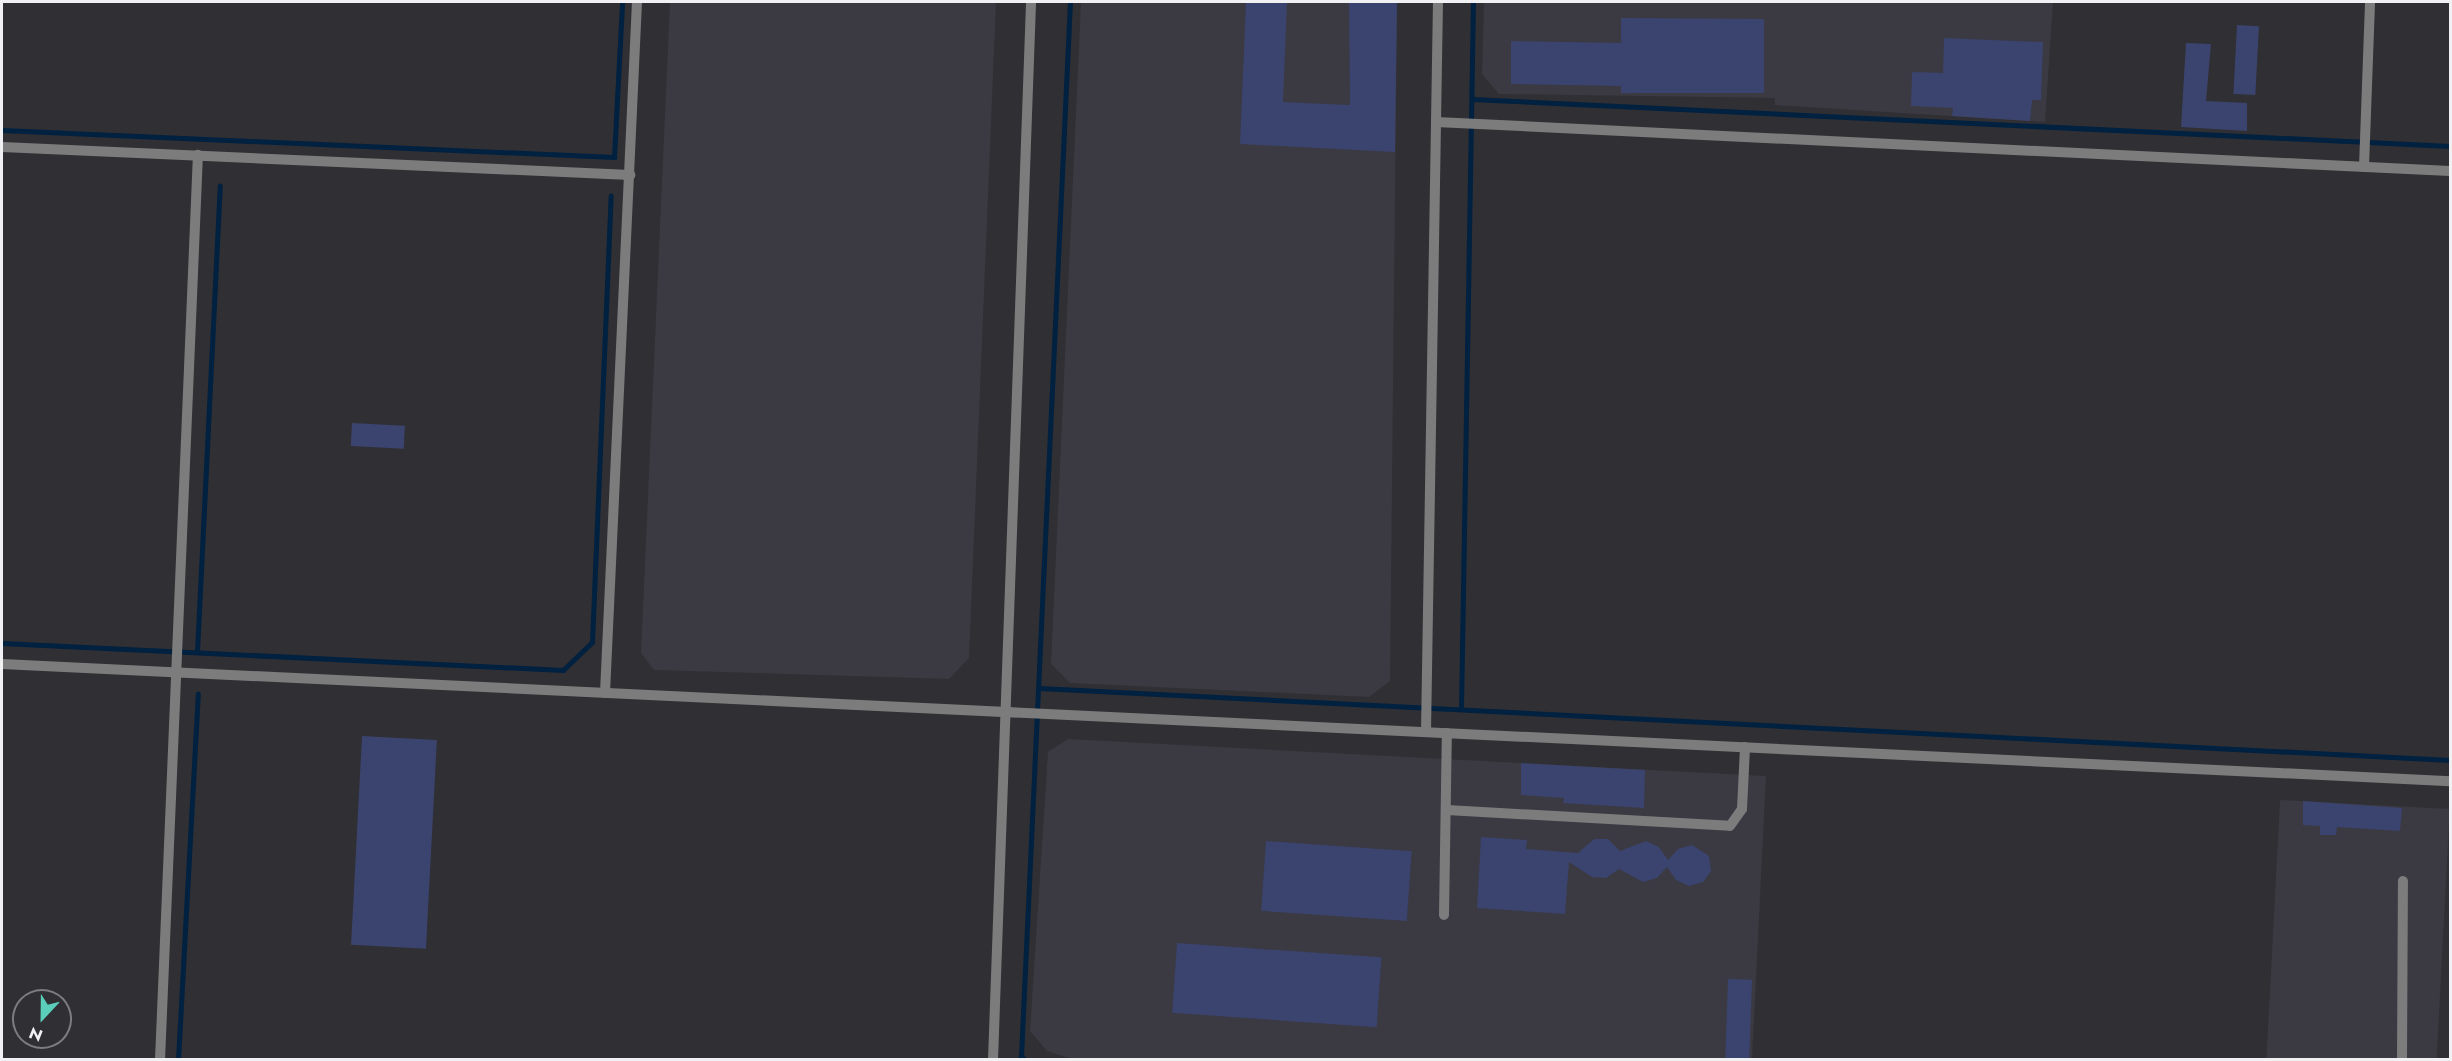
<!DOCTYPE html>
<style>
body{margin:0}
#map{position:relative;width:2452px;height:1061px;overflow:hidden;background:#302f33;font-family:Jost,sans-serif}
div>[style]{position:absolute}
.built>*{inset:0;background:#3b3942;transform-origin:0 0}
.stream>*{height:5px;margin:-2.5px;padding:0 2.5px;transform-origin:2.5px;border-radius:2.5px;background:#002140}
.building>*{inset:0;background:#3a446e;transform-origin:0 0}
.lane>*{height:10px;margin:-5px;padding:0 5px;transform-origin:5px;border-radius:5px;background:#7d7c7d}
span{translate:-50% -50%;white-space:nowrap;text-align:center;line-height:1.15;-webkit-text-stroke:4.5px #302f33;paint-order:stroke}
.frame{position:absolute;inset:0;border:3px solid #f1f1f3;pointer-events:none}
.north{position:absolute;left:12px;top:989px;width:60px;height:60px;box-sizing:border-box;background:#302f33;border:2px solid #7d7d80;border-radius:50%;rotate:202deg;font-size:16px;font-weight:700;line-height:24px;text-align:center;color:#f1f1f3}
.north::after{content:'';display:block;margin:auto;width:21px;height:27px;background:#5bcebb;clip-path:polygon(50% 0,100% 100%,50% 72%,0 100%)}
</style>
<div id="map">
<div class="built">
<i style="clip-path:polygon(670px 2px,996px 2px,969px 658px,949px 679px,654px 670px,641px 653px)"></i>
<i style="clip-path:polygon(1081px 2px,1397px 2px,1390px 681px,1369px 697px,1070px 683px,1051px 664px)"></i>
<i style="clip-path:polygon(1484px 2px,2053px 2px,2045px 122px,1775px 105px,1775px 98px,1499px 94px,1482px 74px)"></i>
<i style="clip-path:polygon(1068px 739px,1766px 776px,1752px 1059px,1075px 1060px,1047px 1051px,1030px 1031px,1048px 752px)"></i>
<i style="left:2280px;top:800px;width:170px;height:260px;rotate:3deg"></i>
</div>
<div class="stream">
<i style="left:1472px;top:99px;width:979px;rotate:2.75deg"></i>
<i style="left:2px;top:130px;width:613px;rotate:2.53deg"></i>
<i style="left:614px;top:157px;width:155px;rotate:-87deg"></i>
<i style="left:2px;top:643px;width:562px;rotate:2.76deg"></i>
<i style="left:563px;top:670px;width:40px;rotate:-44deg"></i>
<i style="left:592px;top:642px;width:447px;rotate:-87.6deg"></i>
<i style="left:197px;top:652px;width:467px;rotate:-87.2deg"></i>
<i style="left:1039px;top:688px;width:1413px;rotate:2.92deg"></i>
<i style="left:1461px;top:709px;width:707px;rotate:-89.03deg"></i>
<i style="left:178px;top:1060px;width:367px;rotate:-86.9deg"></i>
<i style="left:1025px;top:1060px;width:6px;rotate:-135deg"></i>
<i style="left:1021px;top:1056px;width:1055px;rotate:-87.34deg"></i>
</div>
<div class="building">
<i style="clip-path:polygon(1246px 2px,1287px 2px,1283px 102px,1350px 105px,1349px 2px,1397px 2px,1395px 152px,1240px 144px)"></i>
<i style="clip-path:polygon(1621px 18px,1764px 19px,1764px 93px,1621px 93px,1621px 86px,1511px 84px,1511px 41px,1621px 43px)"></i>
<i style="left:2237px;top:25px;width:22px;height:69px;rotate:3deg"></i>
<i style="clip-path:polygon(1944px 38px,2043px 42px,2041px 100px,2032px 100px,2030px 121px,1952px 116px,1953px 108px,1911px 106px,1912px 72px,1943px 73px)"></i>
<i style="clip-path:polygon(2186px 43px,2211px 44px,2206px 101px,2247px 103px,2247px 131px,2181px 127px)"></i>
<i style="left:352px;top:423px;width:53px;height:23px;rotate:3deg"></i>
<i style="left:362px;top:736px;width:75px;height:209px;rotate:3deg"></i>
<i style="clip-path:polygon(1521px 763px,1645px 770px,1644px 808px,1563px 803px,1564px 798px,1521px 795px)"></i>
<i style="clip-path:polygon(2303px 801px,2402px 808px,2400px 831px,2337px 827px,2336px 835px,2320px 835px,2320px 826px,2303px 825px)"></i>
<i style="clip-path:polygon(1481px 837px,1527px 840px,1526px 849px,1578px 853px,1594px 839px,1608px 839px,1620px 851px,1646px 841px,1659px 847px,1668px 860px,1678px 849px,1692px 845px,1709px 856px,1711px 871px,1703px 882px,1689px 886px,1676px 880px,1667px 867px,1657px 878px,1643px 882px,1619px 869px,1606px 878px,1592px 877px,1569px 862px,1565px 914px,1477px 908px)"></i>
<i style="left:1266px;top:841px;width:146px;height:70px;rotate:4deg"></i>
<i style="left:1177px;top:943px;width:205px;height:70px;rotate:4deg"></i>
<i style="left:1728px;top:979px;width:24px;height:80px;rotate:2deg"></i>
</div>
<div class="lane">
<i style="left:1436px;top:122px;width:1015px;rotate:2.77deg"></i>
<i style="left:2px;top:147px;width:629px;rotate:2.55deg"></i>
<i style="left:2364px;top:167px;width:165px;rotate:-87.9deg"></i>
<i style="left:2px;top:664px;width:2451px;rotate:2.74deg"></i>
<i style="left:605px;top:693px;width:692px;rotate:-87.35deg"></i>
<i style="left:1426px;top:732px;width:730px;rotate:-89.06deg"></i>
<i style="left:1447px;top:810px;width:283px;rotate:3.2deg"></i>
<i style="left:1730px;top:826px;width:21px;rotate:-55deg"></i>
<i style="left:1742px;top:809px;width:62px;rotate:-87.2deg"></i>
<i style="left:1444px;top:915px;width:182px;rotate:-89.1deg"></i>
<i style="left:160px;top:1060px;width:906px;rotate:-87.6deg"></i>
<i style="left:993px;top:1060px;width:1059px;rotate:-87.94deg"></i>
<i style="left:2402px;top:1060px;width:179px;rotate:-89.7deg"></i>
</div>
<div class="frame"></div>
<div class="north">N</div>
</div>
